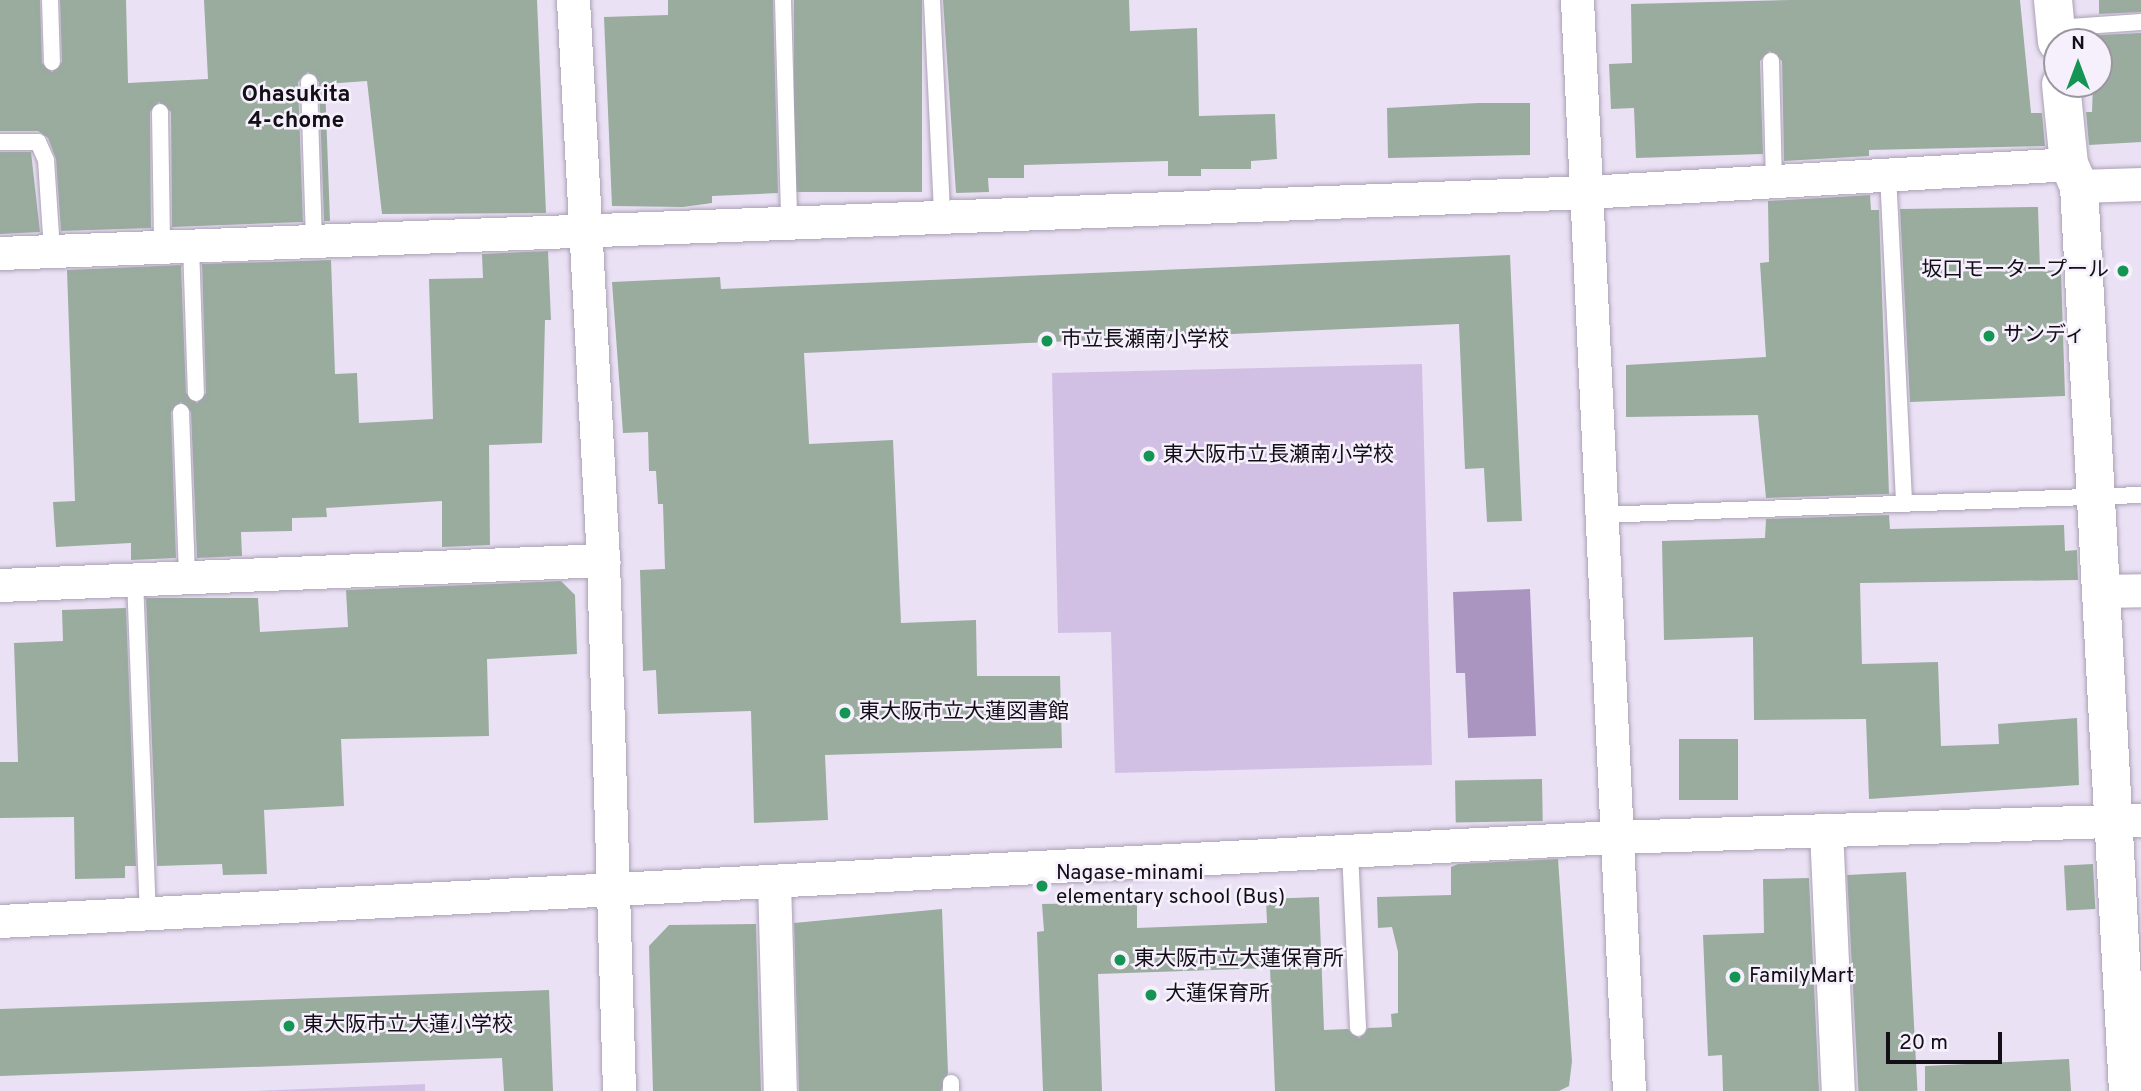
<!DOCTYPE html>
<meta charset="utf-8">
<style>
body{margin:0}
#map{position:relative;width:2141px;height:1091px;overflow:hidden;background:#ebe1f5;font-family:Overpass,"Noto Sans JP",sans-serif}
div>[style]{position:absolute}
.green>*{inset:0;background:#d2c0e4}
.water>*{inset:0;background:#aa95c0}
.building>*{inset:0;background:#99ac9e;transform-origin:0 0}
.roads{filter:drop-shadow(0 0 2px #aaa1b4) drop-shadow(0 0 2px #aaa1b4)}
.lane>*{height:16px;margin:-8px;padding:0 8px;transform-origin:8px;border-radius:8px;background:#fff}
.street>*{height:33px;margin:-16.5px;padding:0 16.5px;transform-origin:16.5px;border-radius:16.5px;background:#fff}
.secondary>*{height:38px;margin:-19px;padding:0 19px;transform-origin:19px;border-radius:19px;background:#fff}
.dots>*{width:19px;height:19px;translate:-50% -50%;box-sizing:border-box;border:4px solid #f6f0fc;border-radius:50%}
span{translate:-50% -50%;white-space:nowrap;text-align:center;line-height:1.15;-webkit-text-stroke:5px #f6f0fc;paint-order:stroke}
.poi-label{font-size:21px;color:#120f16}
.right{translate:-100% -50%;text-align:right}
.left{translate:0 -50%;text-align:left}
.neighbourhood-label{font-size:23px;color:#120f16;font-weight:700}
.north{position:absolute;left:2043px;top:28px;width:70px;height:70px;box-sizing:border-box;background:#f6f0fc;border:2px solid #9b96a0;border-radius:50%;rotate:0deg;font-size:19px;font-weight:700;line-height:28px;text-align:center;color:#120f16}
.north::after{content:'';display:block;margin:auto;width:24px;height:32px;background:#159553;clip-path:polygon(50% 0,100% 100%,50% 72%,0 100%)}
.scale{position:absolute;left:1886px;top:1032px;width:116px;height:32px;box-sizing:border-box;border:4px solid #120f16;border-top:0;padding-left:9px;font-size:21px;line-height:24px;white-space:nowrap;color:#120f16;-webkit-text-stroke:5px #f6f0fc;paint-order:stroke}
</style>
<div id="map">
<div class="green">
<i style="clip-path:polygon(1422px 364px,1432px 765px,1115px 773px,1111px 632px,1058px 633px,1052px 373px)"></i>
<i style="clip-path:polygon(425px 1084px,425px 1091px,252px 1091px)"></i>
</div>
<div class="water">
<i style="clip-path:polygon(1530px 589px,1536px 736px,1468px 738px,1465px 673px,1456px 673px,1453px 592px)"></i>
</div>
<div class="building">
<i style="clip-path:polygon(0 0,40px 0,42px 63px,52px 72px,62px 62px,60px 0,126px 0,128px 83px,208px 79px,204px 0,537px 0,546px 213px,382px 214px,367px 81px,325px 84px,330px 221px,324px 221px,319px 82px,308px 72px,298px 82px,303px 222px,172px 227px,171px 112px,159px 102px,150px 112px,151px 228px,61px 231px,56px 159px,48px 138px,38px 131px,0 131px)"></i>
<i style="clip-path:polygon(668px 0,773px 0,778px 193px,712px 196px,712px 203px,683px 207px,612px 206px,604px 17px,668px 15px)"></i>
<i style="left:794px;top:0;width:128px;height:192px"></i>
<i style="clip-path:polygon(943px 0,1129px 0,1130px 31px,1197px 28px,1199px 116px,1275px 114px,1277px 159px,1251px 161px,1251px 169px,1201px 169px,1201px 176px,1168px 176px,1168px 161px,1024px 165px,1024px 178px,988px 178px,989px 192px,956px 193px)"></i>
<i style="clip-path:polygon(1792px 0,2020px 0,2031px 113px,2042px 113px,2045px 146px,1869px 150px,1869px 156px,1784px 161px,1782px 61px,1770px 51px,1760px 61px,1763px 154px,1636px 158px,1634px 108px,1611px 109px,1609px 64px,1632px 63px,1631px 4px)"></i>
<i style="clip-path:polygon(2099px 0,2141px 0,2141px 12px,2099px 14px)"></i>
<i style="clip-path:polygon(2141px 33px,2141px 142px,2089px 145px,2086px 112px,2092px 112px,2093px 84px,2099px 84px,2099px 35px)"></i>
<i style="clip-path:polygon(1478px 103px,1530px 103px,1530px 155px,1388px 158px,1387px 108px)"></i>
<i style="clip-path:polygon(0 152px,31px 152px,40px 232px,0 234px)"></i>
<i style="clip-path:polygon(1870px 195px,1871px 210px,1879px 210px,1889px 494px,1766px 498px,1758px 415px,1626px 417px,1626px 365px,1766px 357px,1760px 263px,1769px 262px,1768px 201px)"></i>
<i style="clip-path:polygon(2038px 207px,2040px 271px,2061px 270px,2065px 396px,1910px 402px,1900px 209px)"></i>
<i style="clip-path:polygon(548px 251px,551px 320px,545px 320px,542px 443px,489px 445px,490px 545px,442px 547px,442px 501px,326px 508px,327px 517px,292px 518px,292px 531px,241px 532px,242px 556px,197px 558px,191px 412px,181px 402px,171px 412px,176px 558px,131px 560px,131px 543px,56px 547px,53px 502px,75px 501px,67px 270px,181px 265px,186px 393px,197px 403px,206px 393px,202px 264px,331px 260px,335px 374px,357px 373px,359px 423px,433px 419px,429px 279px,483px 278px,482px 254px)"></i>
<i style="clip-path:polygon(1510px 255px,1522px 521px,1487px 522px,1484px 468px,1465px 469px,1459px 324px,804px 353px,809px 444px,893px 440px,901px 623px,976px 620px,977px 676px,1060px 676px,1062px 748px,825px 755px,828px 820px,754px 823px,751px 711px,658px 714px,656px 670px,643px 671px,640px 570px,665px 569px,663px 504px,658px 504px,656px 471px,649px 471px,648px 432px,623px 433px,612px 282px,720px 277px,721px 289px)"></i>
<i style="clip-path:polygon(1889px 515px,1890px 529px,2064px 525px,2065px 551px,2077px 550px,2078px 580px,1860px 583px,1862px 664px,1938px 662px,1941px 746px,1999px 744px,1998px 724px,2077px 718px,2079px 785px,1869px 799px,1866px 719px,1754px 720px,1753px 637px,1664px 640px,1662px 541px,1765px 538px,1766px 519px)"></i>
<i style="clip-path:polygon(561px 581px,575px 595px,577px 654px,487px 659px,489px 736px,341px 739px,344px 806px,264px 810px,267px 874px,223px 875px,222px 864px,157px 866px,146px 598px,258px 598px,260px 632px,348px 627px,346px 590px)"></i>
<i style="clip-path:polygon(126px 608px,136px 866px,125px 866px,125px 878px,75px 879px,74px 817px,0 818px,0 762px,18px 762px,14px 643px,63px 641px,62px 610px)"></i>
<i style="left:1679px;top:739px;width:59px;height:61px"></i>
<i style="left:1542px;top:779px;width:42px;height:87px;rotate:89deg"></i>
<i style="clip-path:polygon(1558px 859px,1572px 1061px,1569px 1086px,1559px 1091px,1275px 1091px,1270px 968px,1098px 974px,1102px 1091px,1043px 1091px,1037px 932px,1044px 931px,1042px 904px,1137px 902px,1137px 928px,1267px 923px,1266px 899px,1319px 897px,1324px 1030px,1348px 1029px,1359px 1038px,1368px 1028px,1392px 1027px,1391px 1014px,1398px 1013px,1398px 952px,1392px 927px,1378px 928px,1377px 897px,1451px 895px,1451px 867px,1458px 864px)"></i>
<i style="left:2093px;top:864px;width:45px;height:29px;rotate:87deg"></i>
<i style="left:1906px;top:872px;width:219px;height:59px;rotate:87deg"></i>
<i style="clip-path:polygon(1809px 878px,1819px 1091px,1723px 1091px,1722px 1055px,1708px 1056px,1703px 935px,1764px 933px,1763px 879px)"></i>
<i style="clip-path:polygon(942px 909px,948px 1073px,941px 1091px,799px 1091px,794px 923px)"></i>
<i style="clip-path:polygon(756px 924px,761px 1091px,653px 1091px,649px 946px,669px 925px)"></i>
<i style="clip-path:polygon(549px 990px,553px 1091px,504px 1091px,502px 1058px,0 1076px,0 1009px)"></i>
<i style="clip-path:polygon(2069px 1059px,2071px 1091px,1925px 1091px,1925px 1066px)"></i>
</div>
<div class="roads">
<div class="lane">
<i style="left:50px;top:0;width:62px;rotate:88.2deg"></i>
<i style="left:783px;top:0;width:221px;rotate:88.4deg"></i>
<i style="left:932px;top:0;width:215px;rotate:87.3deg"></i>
<i style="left:2056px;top:28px;width:85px;rotate:-4deg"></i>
<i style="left:1771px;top:61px;width:120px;rotate:88.6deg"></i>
<i style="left:309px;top:82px;width:157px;rotate:88.2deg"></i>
<i style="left:160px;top:112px;width:134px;rotate:89.1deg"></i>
<i style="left:0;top:142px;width:38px"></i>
<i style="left:38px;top:142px;width:20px;rotate:66deg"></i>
<i style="left:46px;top:160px;width:91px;rotate:86.2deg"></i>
<i style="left:1888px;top:174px;width:329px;rotate:87.2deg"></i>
<i style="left:191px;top:245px;width:148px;rotate:88.1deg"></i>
<i style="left:181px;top:412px;width:165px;rotate:87.9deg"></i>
<i style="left:1600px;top:515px;width:541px;rotate:-2.12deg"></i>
<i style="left:135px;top:579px;width:334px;rotate:87.8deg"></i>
<i style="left:1350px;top:851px;width:177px;rotate:87.4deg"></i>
<i style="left:951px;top:1083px;width:8px;rotate:90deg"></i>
</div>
<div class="street">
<i style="left:573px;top:0;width:561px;rotate:86.93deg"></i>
<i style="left:603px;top:560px;width:531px;rotate:88.27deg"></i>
<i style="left:1577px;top:0;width:1092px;rotate:87.27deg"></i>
<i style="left:2079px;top:186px;width:62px;rotate:-1.8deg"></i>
<i style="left:0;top:253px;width:1587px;rotate:-2.2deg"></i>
<i style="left:1586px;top:192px;width:484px;rotate:-3.3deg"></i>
<i style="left:0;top:585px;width:604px;rotate:-2.37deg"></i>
<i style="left:2102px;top:591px;width:39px;rotate:-1deg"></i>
<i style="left:1826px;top:830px;width:261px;rotate:87.4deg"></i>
<i style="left:774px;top:881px;width:210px;rotate:88.4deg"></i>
<i style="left:0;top:921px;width:1616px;rotate:-2.98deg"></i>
<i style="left:1614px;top:837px;width:527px;rotate:-1.85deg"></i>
</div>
<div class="secondary">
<i style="left:2053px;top:0;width:42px;rotate:84.6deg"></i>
<i style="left:2061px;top:84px;width:80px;rotate:84.3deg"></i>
<i style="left:2069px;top:164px;width:24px;rotate:66deg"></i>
<i style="left:2079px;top:186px;width:906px;rotate:86.9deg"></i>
</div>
</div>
<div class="dots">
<i style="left:2123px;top:271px;background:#159553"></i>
<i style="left:1989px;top:336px;background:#159553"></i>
<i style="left:1047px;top:341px;background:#159553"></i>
<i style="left:1149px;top:456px;background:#159553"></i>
<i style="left:845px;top:713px;background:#159553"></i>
<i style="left:1042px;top:886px;background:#159553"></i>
<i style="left:1120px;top:960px;background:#159553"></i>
<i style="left:1735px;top:977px;background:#159553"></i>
<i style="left:1151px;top:995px;background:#159553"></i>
<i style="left:289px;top:1026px;background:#159553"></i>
</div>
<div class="poi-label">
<span class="right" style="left:2109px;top:271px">坂口モータープール</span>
<span class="left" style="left:2003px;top:336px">サンディ</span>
<span class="left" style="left:1061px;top:341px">市立長瀬南小学校</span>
<span class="left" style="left:1163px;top:456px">東大阪市立長瀬南小学校</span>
<span class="left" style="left:859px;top:713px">東大阪市立大蓮図書館</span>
<span class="left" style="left:1056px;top:886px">Nagase-minami<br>elementary school (Bus)</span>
<span class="left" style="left:1134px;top:960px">東大阪市立大蓮保育所</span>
<span class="left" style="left:1749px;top:977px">FamilyMart</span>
<span class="left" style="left:1165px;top:995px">大蓮保育所</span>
<span class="left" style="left:303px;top:1026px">東大阪市立大蓮小学校</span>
</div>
<div class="neighbourhood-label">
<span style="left:296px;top:109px">Ohasukita<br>4-chome</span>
</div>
<div class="north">N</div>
<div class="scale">20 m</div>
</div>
